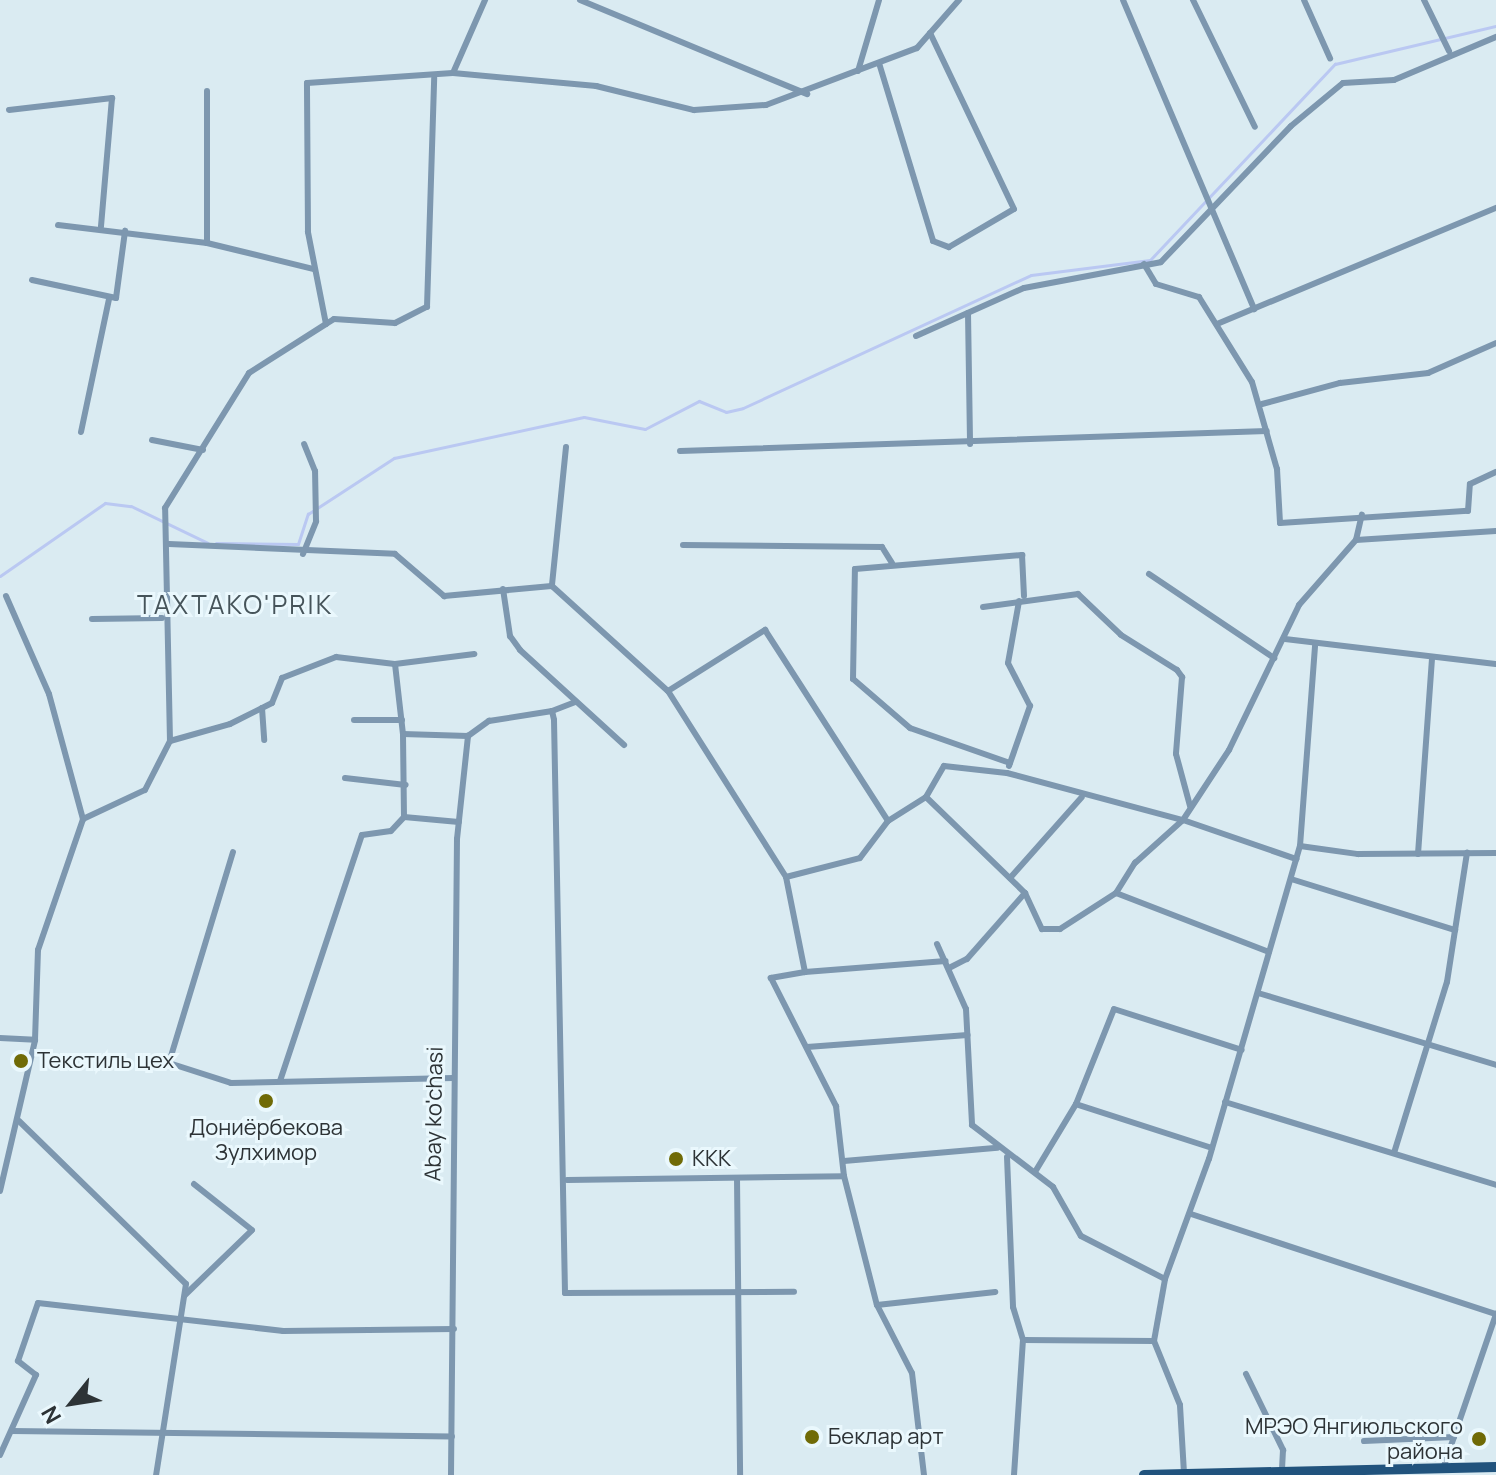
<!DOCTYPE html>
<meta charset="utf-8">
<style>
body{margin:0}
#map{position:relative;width:1496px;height:1475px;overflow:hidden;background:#daebf2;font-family:Manrope,sans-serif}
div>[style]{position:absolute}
.stream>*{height:3px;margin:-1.5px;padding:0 1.5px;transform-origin:1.5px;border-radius:1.5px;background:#bac8f2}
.minor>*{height:6px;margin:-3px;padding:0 3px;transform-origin:3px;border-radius:3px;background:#7d97af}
.primary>*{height:10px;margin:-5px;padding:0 5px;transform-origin:5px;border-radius:5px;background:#21537d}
.dots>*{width:22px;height:22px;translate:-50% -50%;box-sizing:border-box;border:4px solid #eaf8fd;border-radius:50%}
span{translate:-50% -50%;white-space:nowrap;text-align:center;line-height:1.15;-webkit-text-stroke:6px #eaf8fd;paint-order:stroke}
.poi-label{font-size:22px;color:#2d3336}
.left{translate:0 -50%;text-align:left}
.right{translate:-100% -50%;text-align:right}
.street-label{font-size:22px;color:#2d3336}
.quarter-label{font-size:26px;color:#46545a;letter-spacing:2px}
.north{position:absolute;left:32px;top:1363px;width:80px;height:80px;-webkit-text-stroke:6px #eaf8fd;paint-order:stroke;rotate:240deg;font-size:22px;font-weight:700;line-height:32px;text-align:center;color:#2d3336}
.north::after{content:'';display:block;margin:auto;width:28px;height:36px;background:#2d3336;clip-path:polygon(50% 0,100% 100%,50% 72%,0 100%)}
</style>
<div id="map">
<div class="stream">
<i style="left:216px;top:543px;width:82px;rotate:0.7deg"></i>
<i style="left:298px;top:544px;width:32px;rotate:-72deg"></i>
<i style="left:308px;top:514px;width:103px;rotate:-33.1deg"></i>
<i style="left:394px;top:458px;width:194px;rotate:-12.2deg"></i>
<i style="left:584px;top:417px;width:62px;rotate:11.1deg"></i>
<i style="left:645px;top:429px;width:61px;rotate:-27.4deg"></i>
<i style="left:699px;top:401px;width:29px;rotate:22deg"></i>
<i style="left:726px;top:412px;width:17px;rotate:-13deg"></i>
<i style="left:743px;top:408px;width:317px;rotate:-24.8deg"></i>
<i style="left:1031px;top:275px;width:120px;rotate:-7.2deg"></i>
<i style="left:1150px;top:260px;width:270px;rotate:-46.7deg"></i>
<i style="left:1335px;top:64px;width:165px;rotate:-13.3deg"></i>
<i style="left:0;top:576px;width:128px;rotate:-34.8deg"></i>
<i style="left:105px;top:503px;width:26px;rotate:7deg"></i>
<i style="left:131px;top:506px;width:85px;rotate:25.7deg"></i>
</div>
<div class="minor">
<i style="left:580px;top:0;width:246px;rotate:22.5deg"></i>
<i style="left:1123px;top:0;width:336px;rotate:67deg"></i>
<i style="left:1193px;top:0;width:141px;rotate:64deg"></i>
<i style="left:1304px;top:0;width:64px;rotate:65.9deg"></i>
<i style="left:1424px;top:0;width:57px;rotate:63.9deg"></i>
<i style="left:879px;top:63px;width:186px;rotate:73.1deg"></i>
<i style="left:933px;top:241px;width:17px;rotate:21deg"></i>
<i style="left:949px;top:247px;width:75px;rotate:-30.3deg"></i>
<i style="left:1014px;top:209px;width:195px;rotate:-115.5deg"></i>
<i style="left:858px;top:71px;width:74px;rotate:-73.5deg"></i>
<i style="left:453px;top:73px;width:80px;rotate:-66.3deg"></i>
<i style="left:9px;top:110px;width:104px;rotate:-6.6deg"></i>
<i style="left:112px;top:98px;width:129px;rotate:94.9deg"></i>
<i style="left:58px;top:225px;width:150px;rotate:6.9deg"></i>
<i style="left:207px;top:243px;width:110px;rotate:13.7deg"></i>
<i style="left:207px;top:243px;width:152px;rotate:-90deg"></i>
<i style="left:1144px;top:264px;width:23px;rotate:59deg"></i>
<i style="left:1156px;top:284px;width:45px;rotate:16.8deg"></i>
<i style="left:1199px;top:297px;width:100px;rotate:58.1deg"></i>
<i style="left:1252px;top:382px;width:91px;rotate:74deg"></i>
<i style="left:1277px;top:469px;width:54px;rotate:86.8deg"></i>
<i style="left:1280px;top:523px;width:188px;rotate:-3.7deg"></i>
<i style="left:1468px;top:511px;width:27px;rotate:-86deg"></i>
<i style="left:1470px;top:484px;width:29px;rotate:-25deg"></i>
<i style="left:32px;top:280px;width:86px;rotate:12.1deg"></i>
<i style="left:116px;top:298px;width:68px;rotate:-82.3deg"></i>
<i style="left:968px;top:313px;width:131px;rotate:89.1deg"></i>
<i style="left:326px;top:324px;width:9px;rotate:-32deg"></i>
<i style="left:334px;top:319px;width:61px;rotate:3.8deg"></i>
<i style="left:395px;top:323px;width:36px;rotate:-27deg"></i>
<i style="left:427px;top:307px;width:229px;rotate:-88.2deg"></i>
<i style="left:1217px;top:324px;width:302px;rotate:-22.6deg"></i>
<i style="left:916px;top:336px;width:118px;rotate:-24deg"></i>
<i style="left:1024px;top:288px;width:139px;rotate:-10.7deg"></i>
<i style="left:1161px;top:262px;width:188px;rotate:-46.3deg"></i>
<i style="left:1291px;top:126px;width:67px;rotate:-39.6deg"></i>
<i style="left:1343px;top:83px;width:51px;rotate:-3.4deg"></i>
<i style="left:1394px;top:80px;width:111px;rotate:-22.9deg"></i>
<i style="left:1262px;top:404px;width:81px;rotate:-15.1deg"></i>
<i style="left:1340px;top:383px;width:89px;rotate:-6.5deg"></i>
<i style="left:1428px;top:373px;width:74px;rotate:-23.8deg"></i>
<i style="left:81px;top:432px;width:136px;rotate:-78.1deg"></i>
<i style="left:152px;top:440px;width:52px;rotate:11.1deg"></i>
<i style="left:566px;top:447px;width:140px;rotate:95.8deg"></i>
<i style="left:552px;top:586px;width:156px;rotate:42.2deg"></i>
<i style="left:668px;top:691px;width:220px;rotate:57.6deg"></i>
<i style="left:786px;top:877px;width:97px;rotate:78.7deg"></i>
<i style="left:805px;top:972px;width:35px;rotate:170deg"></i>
<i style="left:771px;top:978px;width:144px;rotate:63.1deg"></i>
<i style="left:836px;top:1106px;width:70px;rotate:83.5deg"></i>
<i style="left:844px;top:1176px;width:133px;rotate:75.7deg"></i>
<i style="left:877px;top:1305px;width:76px;rotate:62.8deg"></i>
<i style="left:912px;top:1373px;width:103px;rotate:83.3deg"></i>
<i style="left:680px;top:451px;width:587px;rotate:-1.95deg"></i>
<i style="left:1356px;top:540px;width:140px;rotate:-3.7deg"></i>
<i style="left:169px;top:544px;width:226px;rotate:2.5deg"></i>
<i style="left:395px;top:554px;width:65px;rotate:40.6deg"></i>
<i style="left:444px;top:596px;width:108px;rotate:-5.3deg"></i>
<i style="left:683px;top:545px;width:199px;rotate:0.6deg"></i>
<i style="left:882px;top:547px;width:19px;rotate:58deg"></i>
<i style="left:303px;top:554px;width:35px;rotate:-68deg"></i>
<i style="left:316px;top:521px;width:50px;rotate:-91.1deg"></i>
<i style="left:315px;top:471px;width:29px;rotate:-112deg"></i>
<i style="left:1149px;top:574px;width:151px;rotate:33.9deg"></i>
<i style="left:503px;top:589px;width:48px;rotate:81.5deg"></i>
<i style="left:510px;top:636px;width:17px;rotate:54deg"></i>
<i style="left:520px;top:650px;width:141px;rotate:42.4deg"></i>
<i style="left:6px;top:596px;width:107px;rotate:66.3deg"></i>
<i style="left:49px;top:694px;width:130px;rotate:74.8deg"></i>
<i style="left:983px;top:607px;width:96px;rotate:-7.8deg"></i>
<i style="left:1078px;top:594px;width:59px;rotate:43.6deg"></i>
<i style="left:1121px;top:635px;width:66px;rotate:32deg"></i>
<i style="left:1177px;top:670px;width:9px;rotate:54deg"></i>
<i style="left:1182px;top:677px;width:77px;rotate:94.5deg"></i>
<i style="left:1176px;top:754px;width:54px;rotate:74.9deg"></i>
<i style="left:92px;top:619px;width:70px;rotate:-0.8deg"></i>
<i style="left:1285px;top:639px;width:212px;rotate:6.8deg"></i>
<i style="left:395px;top:664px;width:70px;rotate:83.5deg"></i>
<i style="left:403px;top:734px;width:65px;rotate:1.8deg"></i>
<i style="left:668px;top:691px;width:115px;rotate:-32.2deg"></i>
<i style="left:765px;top:630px;width:227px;rotate:57.2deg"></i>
<i style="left:262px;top:708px;width:32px;rotate:86deg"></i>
<i style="left:552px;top:711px;width:25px;rotate:-21deg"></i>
<i style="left:354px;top:720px;width:48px"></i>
<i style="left:170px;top:741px;width:62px;rotate:-15.8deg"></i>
<i style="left:230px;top:724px;width:47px;rotate:-26.6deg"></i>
<i style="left:272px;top:703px;width:27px;rotate:-68deg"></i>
<i style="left:282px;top:678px;width:58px;rotate:-21.3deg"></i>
<i style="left:336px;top:657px;width:59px;rotate:6.8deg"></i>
<i style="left:395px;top:664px;width:80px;rotate:-7.2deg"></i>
<i style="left:1010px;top:763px;width:106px;rotate:-160.7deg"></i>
<i style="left:910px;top:728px;width:75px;rotate:-139.3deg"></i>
<i style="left:853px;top:679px;width:110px;rotate:-89deg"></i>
<i style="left:855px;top:569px;width:168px;rotate:-4.8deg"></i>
<i style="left:1022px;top:555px;width:41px;rotate:87.2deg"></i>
<i style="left:1009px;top:766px;width:64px;rotate:-70.7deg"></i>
<i style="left:1030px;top:706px;width:48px;rotate:-117.1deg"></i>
<i style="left:1008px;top:663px;width:63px;rotate:-79.9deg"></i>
<i style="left:345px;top:778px;width:61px;rotate:6.5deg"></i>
<i style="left:926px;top:797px;width:138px;rotate:44.1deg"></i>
<i style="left:1025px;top:893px;width:40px;rotate:65deg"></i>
<i style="left:1042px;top:929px;width:18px"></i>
<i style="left:1060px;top:929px;width:67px;rotate:-32.7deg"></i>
<i style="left:1116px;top:893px;width:36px;rotate:-58deg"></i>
<i style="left:1135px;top:863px;width:64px;rotate:-41.9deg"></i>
<i style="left:1183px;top:820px;width:84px;rotate:-56.7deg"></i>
<i style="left:1229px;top:750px;width:161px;rotate:-64.2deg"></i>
<i style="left:1299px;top:605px;width:86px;rotate:-48.8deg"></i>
<i style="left:1356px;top:540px;width:26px;rotate:-77deg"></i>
<i style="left:404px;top:817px;width:55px;rotate:5.2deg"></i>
<i style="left:1300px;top:846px;width:59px;rotate:7.9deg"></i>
<i style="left:1358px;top:854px;width:138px;rotate:-0.4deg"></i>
<i style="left:233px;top:852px;width:220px;rotate:106.9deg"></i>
<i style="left:169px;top:1063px;width:65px;rotate:17.9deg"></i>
<i style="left:231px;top:1083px;width:222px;rotate:-1.3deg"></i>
<i style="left:1418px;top:854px;width:197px;rotate:-85.9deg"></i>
<i style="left:786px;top:877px;width:76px;rotate:-14.4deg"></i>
<i style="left:860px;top:858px;width:46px;rotate:-52.9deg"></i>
<i style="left:888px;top:821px;width:45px;rotate:-32.3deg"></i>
<i style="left:926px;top:797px;width:36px;rotate:-60deg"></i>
<i style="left:944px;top:766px;width:63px;rotate:6.3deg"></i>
<i style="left:1007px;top:773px;width:182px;rotate:15deg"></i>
<i style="left:1183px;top:820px;width:120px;rotate:19deg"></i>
<i style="left:1010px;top:878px;width:108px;rotate:-48.4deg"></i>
<i style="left:1291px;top:879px;width:172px;rotate:17.3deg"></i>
<i style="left:1116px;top:893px;width:164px;rotate:21.1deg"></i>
<i style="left:937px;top:944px;width:71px;rotate:66deg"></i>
<i style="left:966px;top:1009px;width:116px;rotate:87deg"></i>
<i style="left:972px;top:1125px;width:102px;rotate:37.4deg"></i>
<i style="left:1053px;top:1187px;width:56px;rotate:60.3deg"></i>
<i style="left:1081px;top:1236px;width:94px;rotate:27.1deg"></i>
<i style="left:949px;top:968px;width:20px;rotate:-27deg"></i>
<i style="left:967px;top:959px;width:88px;rotate:-48.7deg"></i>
<i style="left:805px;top:972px;width:141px;rotate:-4.5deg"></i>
<i style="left:1258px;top:993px;width:249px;rotate:16.8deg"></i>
<i style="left:0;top:1038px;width:35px;rotate:3deg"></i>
<i style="left:807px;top:1047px;width:161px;rotate:-4.3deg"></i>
<i style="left:280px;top:1081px;width:259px;rotate:-71.6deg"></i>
<i style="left:362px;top:835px;width:29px;rotate:-8deg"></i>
<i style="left:391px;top:831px;width:19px;rotate:-47deg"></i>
<i style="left:404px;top:817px;width:83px;rotate:-90.7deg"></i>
<i style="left:1225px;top:1102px;width:283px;rotate:17deg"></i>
<i style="left:19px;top:1121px;width:233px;rotate:44.3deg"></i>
<i style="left:186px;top:1284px;width:193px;rotate:98.9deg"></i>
<i style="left:1212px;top:1148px;width:143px;rotate:-162.1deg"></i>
<i style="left:1076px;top:1104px;width:102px;rotate:-68.2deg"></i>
<i style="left:1114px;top:1009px;width:134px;rotate:17.8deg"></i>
<i style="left:1394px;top:1153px;width:179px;rotate:-72.8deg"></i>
<i style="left:1447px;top:982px;width:131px;rotate:-81.2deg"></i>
<i style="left:1007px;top:1157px;width:150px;rotate:87.7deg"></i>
<i style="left:1013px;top:1307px;width:34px;rotate:73deg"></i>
<i style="left:844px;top:1161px;width:154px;rotate:-4.9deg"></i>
<i style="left:1035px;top:1172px;width:79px;rotate:-58.9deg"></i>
<i style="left:737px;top:1178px;width:297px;rotate:89.4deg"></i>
<i style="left:567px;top:1180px;width:277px;rotate:-0.8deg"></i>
<i style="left:0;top:1191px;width:155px;rotate:-76.9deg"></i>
<i style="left:35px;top:1040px;width:90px;rotate:-88.1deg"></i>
<i style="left:38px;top:950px;width:139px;rotate:-71deg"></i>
<i style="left:83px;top:819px;width:68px;rotate:-25.1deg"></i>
<i style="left:145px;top:790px;width:55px;rotate:-63deg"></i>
<i style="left:170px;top:741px;width:233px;rotate:-91.2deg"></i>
<i style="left:165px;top:508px;width:159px;rotate:-58.1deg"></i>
<i style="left:249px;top:373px;width:91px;rotate:-32.5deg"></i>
<i style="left:326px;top:324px;width:94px;rotate:-101.1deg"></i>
<i style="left:308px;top:232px;width:149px;rotate:-90.4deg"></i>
<i style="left:307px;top:83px;width:146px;rotate:-3.9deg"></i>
<i style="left:453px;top:73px;width:144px;rotate:5.2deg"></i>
<i style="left:596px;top:86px;width:101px;rotate:13.8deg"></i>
<i style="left:694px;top:110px;width:72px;rotate:-4deg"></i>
<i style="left:766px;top:105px;width:161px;rotate:-20.7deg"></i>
<i style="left:917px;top:48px;width:64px;rotate:-48.8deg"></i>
<i style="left:1191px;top:1214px;width:321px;rotate:18.2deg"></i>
<i style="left:185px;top:1295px;width:93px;rotate:-44.1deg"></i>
<i style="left:252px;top:1230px;width:74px;rotate:-141.6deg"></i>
<i style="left:877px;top:1305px;width:119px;rotate:-6.3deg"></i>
<i style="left:1246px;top:1374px;width:85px;rotate:64deg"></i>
<i style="left:1283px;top:1450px;width:20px;rotate:93deg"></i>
<i style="left:12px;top:1431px;width:440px;rotate:0.7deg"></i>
<i style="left:1364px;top:1441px;width:90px;rotate:-2.5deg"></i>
<i style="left:0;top:1455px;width:88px;rotate:-65.8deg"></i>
<i style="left:36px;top:1375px;width:23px;rotate:-142deg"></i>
<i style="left:18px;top:1361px;width:61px;rotate:-71deg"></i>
<i style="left:38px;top:1303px;width:247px;rotate:6.5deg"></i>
<i style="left:283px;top:1331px;width:171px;rotate:-0.7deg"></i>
<i style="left:1444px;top:1466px;width:161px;rotate:-71.1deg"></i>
<i style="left:1184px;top:1473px;width:68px;rotate:-93.4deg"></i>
<i style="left:1180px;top:1405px;width:69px;rotate:-112.1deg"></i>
<i style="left:1154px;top:1341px;width:63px;rotate:-79.9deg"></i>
<i style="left:1165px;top:1279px;width:128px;rotate:-69.9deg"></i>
<i style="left:1209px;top:1159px;width:326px;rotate:-73.8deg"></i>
<i style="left:1300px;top:846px;width:202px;rotate:-85.7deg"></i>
<i style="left:451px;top:1475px;width:636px;rotate:-89.46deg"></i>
<i style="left:457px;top:839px;width:104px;rotate:-83.9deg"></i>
<i style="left:468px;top:736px;width:26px;rotate:-36deg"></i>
<i style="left:489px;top:721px;width:64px;rotate:-9deg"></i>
<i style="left:552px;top:711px;width:9px;rotate:77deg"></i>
<i style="left:554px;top:720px;width:573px;rotate:88.9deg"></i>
<i style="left:565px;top:1293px;width:229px;rotate:-0.3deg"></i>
<i style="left:1014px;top:1475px;width:135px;rotate:-86.2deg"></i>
<i style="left:1023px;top:1340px;width:131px;rotate:0.4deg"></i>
</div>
<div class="primary">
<i style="left:1144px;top:1475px;width:352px;rotate:-1.3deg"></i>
</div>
<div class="dots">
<i style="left:21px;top:1061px;background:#706b07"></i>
<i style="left:266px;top:1101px;background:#706b07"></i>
<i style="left:676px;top:1159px;background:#706b07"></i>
<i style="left:812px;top:1437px;background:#706b07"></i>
<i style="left:1479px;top:1439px;background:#706b07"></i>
</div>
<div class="poi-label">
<span class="left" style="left:37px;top:1061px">Текстиль цех</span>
<span style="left:266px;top:1140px">Дониёрбекова<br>Зулхимор</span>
<span class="left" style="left:692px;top:1159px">ККК</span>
<span class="right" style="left:1463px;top:1439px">МРЭО Янгиюльского<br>района</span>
<span class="left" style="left:828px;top:1437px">Беклар арт</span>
</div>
<div class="street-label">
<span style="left:434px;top:1114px;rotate:-89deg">Abay ko'chasi</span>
</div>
<div class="quarter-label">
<span style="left:235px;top:605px">TAXTAKO'PRIK</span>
</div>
<div class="north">N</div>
</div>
